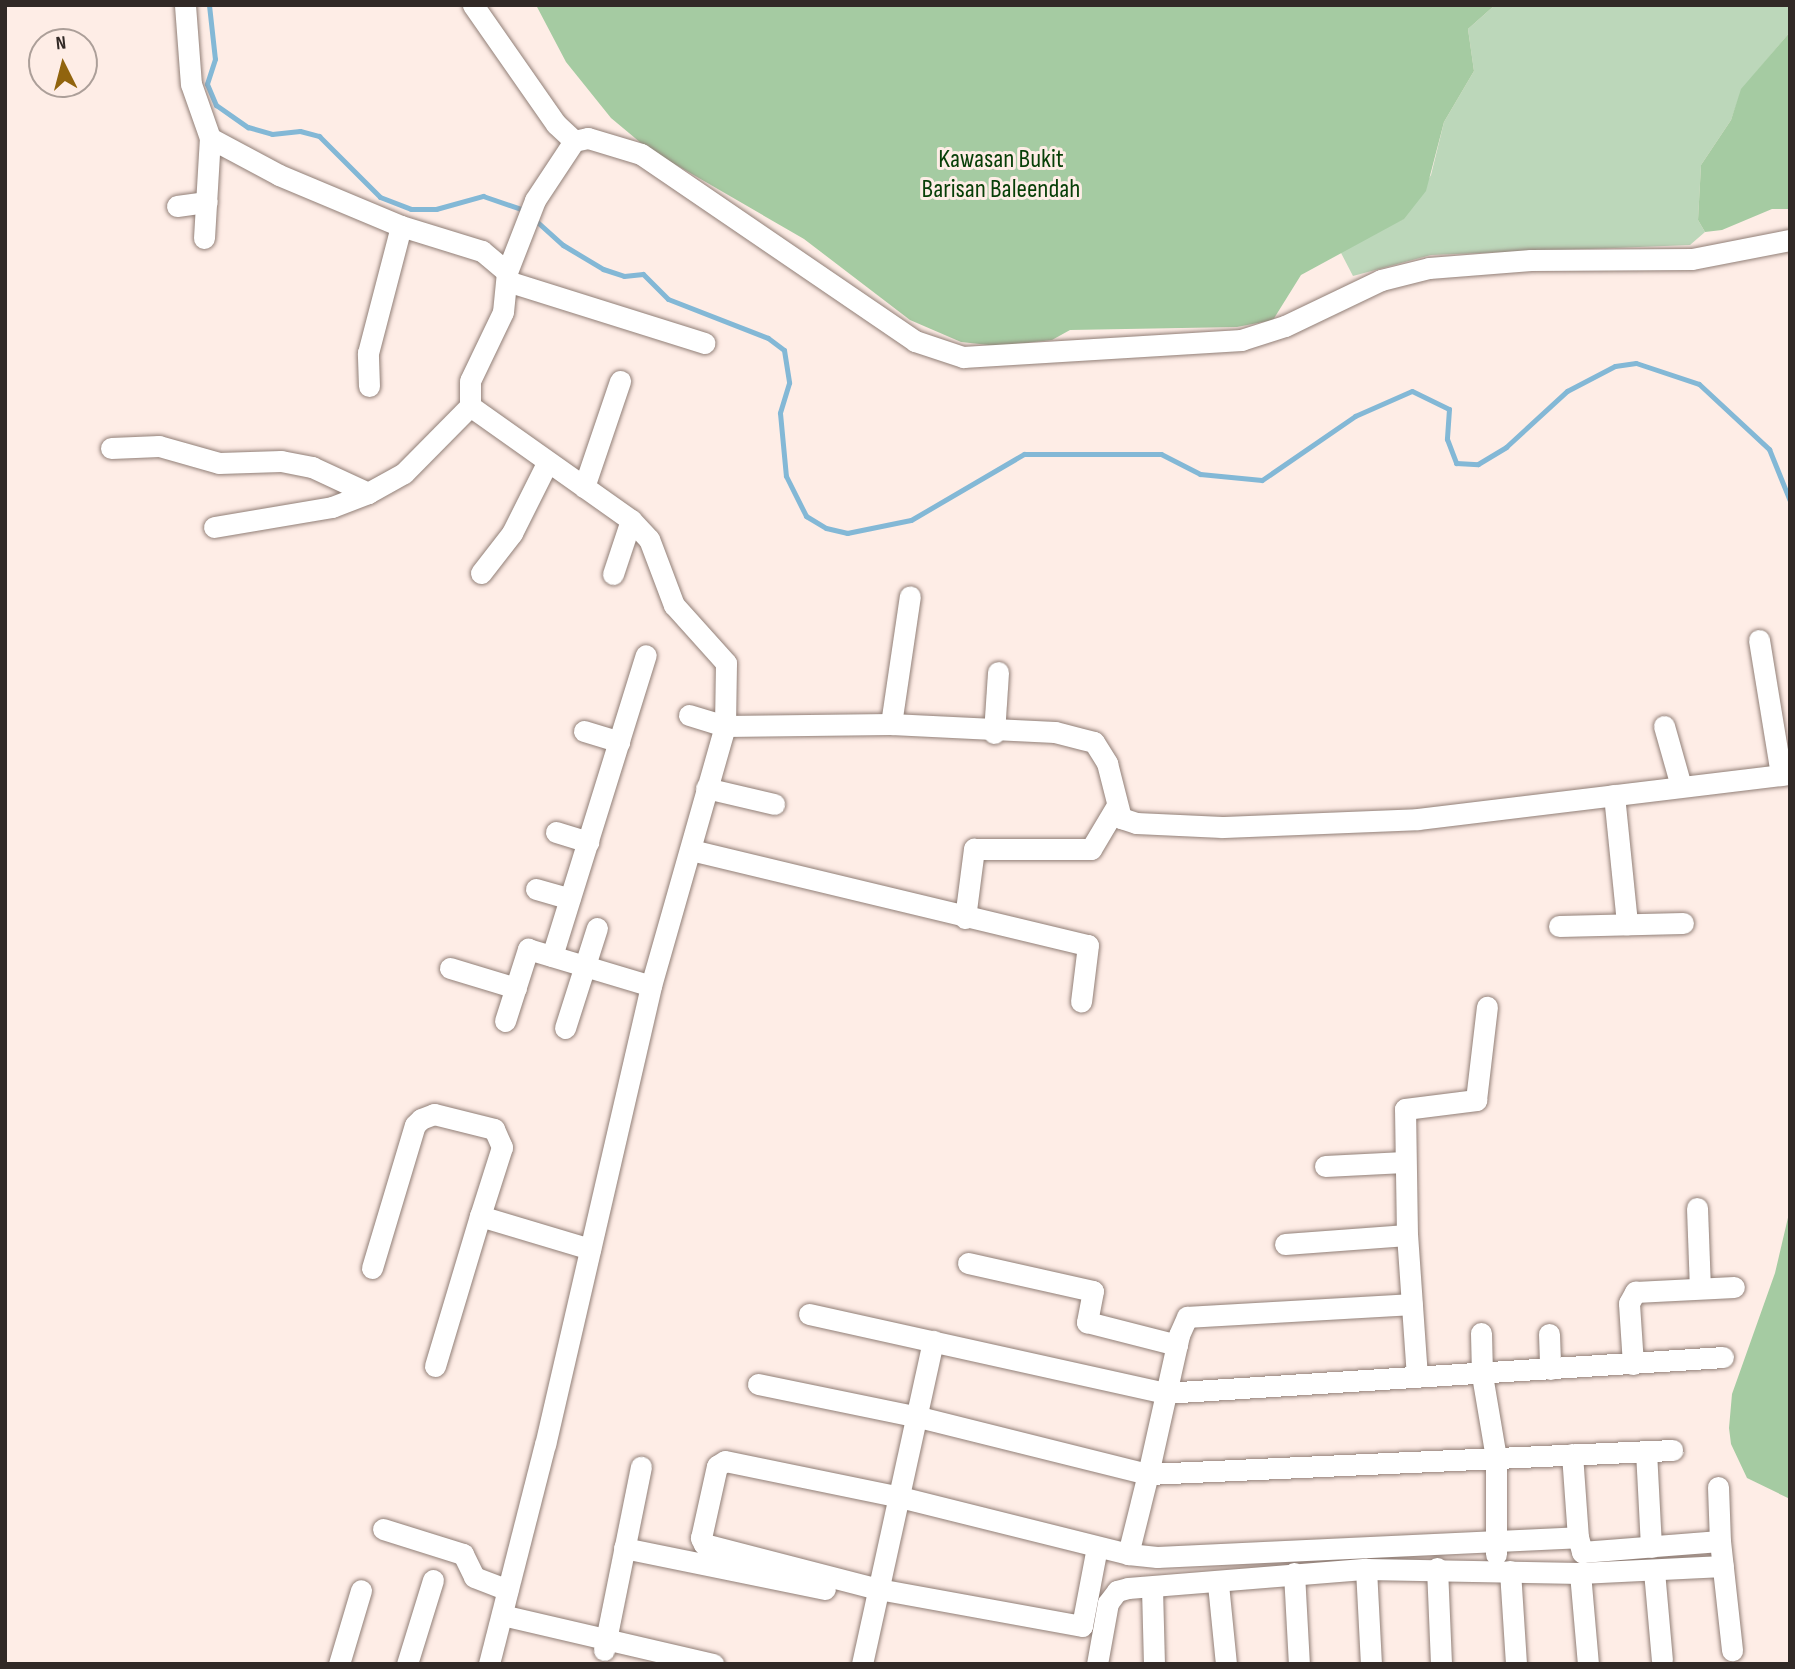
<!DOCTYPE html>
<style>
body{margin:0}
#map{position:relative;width:1795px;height:1669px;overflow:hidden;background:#feede6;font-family:"Sofia Sans Condensed",sans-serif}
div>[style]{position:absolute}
.green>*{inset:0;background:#bcd7ba}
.forest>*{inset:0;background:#a5cba2}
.stream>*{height:5px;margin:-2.5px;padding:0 2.5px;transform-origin:2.5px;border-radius:2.5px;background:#83b8d6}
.roads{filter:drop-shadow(0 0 2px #917f77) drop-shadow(0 0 2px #917f77)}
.minor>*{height:21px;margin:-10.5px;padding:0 10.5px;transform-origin:10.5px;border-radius:10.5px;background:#fff}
span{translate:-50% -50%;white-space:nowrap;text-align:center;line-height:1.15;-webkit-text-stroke:6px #feede6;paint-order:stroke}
.park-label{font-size:26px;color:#073f07}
.frame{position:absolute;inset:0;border:7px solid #312926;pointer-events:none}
.north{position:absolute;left:28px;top:28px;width:70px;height:70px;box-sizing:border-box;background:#feede6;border:2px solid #ac9f99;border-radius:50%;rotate:354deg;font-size:19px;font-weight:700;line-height:28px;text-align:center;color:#312926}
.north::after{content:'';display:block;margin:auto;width:24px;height:32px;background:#91640e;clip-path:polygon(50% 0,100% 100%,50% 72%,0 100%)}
</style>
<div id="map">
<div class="green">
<i style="clip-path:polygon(1495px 5px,1790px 5px,1790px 32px,1742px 89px,1731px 120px,1701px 165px,1698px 220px,1705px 232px,1690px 245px,1431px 255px,1353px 276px,1340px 251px,1403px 219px,1431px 175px,1444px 122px,1474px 71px,1468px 29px)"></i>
</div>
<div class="forest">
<i style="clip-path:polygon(536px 5px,1495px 5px,1468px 29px,1474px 71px,1444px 122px,1426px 191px,1404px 219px,1301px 275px,1273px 320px,1237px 327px,1070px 330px,1052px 340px,998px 346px,961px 342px,910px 320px,804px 239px,647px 148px,611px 118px,566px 62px)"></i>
<i style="clip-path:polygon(1790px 32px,1790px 209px,1772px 209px,1722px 230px,1705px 232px,1698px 220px,1701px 165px,1731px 120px,1741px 89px)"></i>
<i style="clip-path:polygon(1790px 1209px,1790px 1499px,1747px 1478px,1731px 1444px,1729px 1428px,1732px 1394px,1775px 1273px)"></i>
</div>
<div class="stream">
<i style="left:209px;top:5px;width:54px;rotate:83.7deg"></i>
<i style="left:215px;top:59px;width:26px;rotate:108deg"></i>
<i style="left:207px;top:84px;width:23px;rotate:67deg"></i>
<i style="left:216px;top:105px;width:39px;rotate:35deg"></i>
<i style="left:248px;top:127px;width:25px;rotate:16deg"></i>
<i style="left:272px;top:134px;width:28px;rotate:-6deg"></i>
<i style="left:300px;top:131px;width:20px;rotate:15deg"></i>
<i style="left:319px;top:136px;width:86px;rotate:45deg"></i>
<i style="left:380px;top:197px;width:33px;rotate:21deg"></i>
<i style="left:411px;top:209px;width:25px"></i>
<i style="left:436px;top:209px;width:49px;rotate:-15.5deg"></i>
<i style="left:483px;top:196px;width:43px;rotate:18.9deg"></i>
<i style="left:534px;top:219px;width:39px;rotate:42deg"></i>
<i style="left:563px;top:245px;width:47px;rotate:31deg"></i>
<i style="left:603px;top:269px;width:22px;rotate:18deg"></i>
<i style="left:624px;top:276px;width:19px;rotate:-6deg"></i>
<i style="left:643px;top:274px;width:35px;rotate:45deg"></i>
<i style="left:668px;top:299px;width:107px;rotate:21.3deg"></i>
<i style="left:768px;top:338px;width:20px;rotate:37deg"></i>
<i style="left:784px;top:350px;width:33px;rotate:81deg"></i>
<i style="left:789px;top:383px;width:31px;rotate:107deg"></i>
<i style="left:780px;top:413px;width:63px;rotate:84.6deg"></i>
<i style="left:786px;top:476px;width:45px;rotate:63.4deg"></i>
<i style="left:806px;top:516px;width:23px;rotate:31deg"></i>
<i style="left:826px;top:528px;width:22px;rotate:13deg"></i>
<i style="left:847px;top:533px;width:65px;rotate:-11.5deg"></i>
<i style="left:911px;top:520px;width:131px;rotate:-30.3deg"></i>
<i style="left:1024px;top:454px;width:137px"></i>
<i style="left:1161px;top:454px;width:44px;rotate:27.1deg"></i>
<i style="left:1200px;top:474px;width:62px;rotate:5.5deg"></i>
<i style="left:1262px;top:480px;width:113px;rotate:-34.5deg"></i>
<i style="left:1355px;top:416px;width:62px;rotate:-23.7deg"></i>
<i style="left:1412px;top:391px;width:41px;rotate:25.9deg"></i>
<i style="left:1449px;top:409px;width:30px;rotate:94deg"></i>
<i style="left:1447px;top:439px;width:26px;rotate:69deg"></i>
<i style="left:1456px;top:463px;width:22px;rotate:3deg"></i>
<i style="left:1478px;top:464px;width:33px;rotate:-31deg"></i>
<i style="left:1506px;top:447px;width:83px;rotate:-42.6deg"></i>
<i style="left:1567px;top:391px;width:54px;rotate:-27.5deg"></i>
<i style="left:1615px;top:366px;width:21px;rotate:-8deg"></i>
<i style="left:1636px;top:363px;width:66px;rotate:18.4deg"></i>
<i style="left:1699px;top:384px;width:96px;rotate:42.9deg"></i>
<i style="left:1769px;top:449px;width:56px;rotate:68deg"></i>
</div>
<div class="roads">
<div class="minor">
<i style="left:185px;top:5px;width:79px;rotate:85.7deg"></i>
<i style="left:191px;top:84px;width:57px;rotate:70.6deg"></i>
<i style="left:210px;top:138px;width:78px;rotate:28.2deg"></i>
<i style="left:279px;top:175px;width:132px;rotate:22.7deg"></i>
<i style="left:401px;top:226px;width:85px;rotate:17.2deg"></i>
<i style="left:482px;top:251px;width:33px;rotate:40deg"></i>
<i style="left:507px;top:272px;width:40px;rotate:95.7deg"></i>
<i style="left:503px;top:312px;width:76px;rotate:115.6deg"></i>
<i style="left:470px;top:381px;width:25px;rotate:90deg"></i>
<i style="left:470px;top:406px;width:197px;rotate:35.3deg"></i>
<i style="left:631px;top:520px;width:26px;rotate:47deg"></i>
<i style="left:649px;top:539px;width:71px;rotate:69.3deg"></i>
<i style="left:674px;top:605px;width:78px;rotate:48.1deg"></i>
<i style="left:726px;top:663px;width:63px;rotate:90.9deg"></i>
<i style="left:725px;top:726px;width:270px;rotate:105.9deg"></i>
<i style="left:651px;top:986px;width:470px;rotate:103deg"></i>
<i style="left:545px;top:1444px;width:227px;rotate:104.3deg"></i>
<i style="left:473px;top:5px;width:145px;rotate:55.1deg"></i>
<i style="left:556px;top:124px;width:25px;rotate:43deg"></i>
<i style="left:177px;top:206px;width:30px;rotate:-8deg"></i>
<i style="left:204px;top:238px;width:100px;rotate:-86.6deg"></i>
<i style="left:507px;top:272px;width:77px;rotate:-68.7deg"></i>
<i style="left:535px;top:200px;width:71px;rotate:-56.5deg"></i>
<i style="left:574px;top:141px;width:14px;rotate:-12deg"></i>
<i style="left:588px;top:138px;width:55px;rotate:16.8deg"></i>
<i style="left:641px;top:154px;width:332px;rotate:34.3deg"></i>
<i style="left:915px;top:341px;width:51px;rotate:18.4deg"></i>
<i style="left:963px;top:357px;width:279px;rotate:-3.5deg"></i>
<i style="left:1241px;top:340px;width:46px;rotate:-17.7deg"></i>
<i style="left:1285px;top:326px;width:106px;rotate:-25.6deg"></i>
<i style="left:1381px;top:280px;width:49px;rotate:-14deg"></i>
<i style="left:1429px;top:268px;width:102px;rotate:-4.5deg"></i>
<i style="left:1531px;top:260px;width:161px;rotate:-0.4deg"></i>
<i style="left:1692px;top:259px;width:100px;rotate:-11deg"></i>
<i style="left:507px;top:281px;width:207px;rotate:17.4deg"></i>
<i style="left:369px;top:386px;width:33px;rotate:-92deg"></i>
<i style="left:368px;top:353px;width:131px;rotate:-75.4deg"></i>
<i style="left:111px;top:448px;width:48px;rotate:-2.4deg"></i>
<i style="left:159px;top:446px;width:62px;rotate:15.8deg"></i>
<i style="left:219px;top:463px;width:62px;rotate:-1.8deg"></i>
<i style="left:281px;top:461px;width:32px;rotate:11deg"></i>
<i style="left:312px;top:467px;width:62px;rotate:24.9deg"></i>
<i style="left:584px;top:487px;width:112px;rotate:-71.2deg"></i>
<i style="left:214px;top:527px;width:120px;rotate:-9.6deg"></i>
<i style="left:332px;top:507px;width:39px;rotate:-21deg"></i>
<i style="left:368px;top:493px;width:41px;rotate:-29.1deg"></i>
<i style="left:404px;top:473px;width:94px;rotate:-45.4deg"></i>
<i style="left:481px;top:573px;width:51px;rotate:-52.2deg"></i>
<i style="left:512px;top:533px;width:78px;rotate:-63.4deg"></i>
<i style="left:613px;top:574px;width:57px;rotate:-71.6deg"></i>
<i style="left:1759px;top:640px;width:137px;rotate:80.7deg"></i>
<i style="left:689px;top:715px;width:38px;rotate:17deg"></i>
<i style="left:725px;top:726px;width:166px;rotate:-0.7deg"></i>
<i style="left:891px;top:724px;width:164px;rotate:2.8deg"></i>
<i style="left:1055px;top:732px;width:40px;rotate:14.4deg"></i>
<i style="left:1094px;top:742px;width:25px;rotate:58deg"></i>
<i style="left:1107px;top:763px;width:57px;rotate:75.7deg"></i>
<i style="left:1121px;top:818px;width:16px;rotate:18deg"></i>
<i style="left:1136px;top:823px;width:86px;rotate:2.7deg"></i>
<i style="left:1222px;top:827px;width:196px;rotate:-2.3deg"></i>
<i style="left:1418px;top:819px;width:375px;rotate:-6.9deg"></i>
<i style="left:891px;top:724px;width:129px;rotate:-81.6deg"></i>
<i style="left:1664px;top:726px;width:62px;rotate:74.2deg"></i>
<i style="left:584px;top:731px;width:37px;rotate:17deg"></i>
<i style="left:994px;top:733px;width:61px;rotate:-86.2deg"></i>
<i style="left:706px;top:788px;width:70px;rotate:13.2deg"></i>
<i style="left:1614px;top:795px;width:130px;rotate:84.2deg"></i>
<i style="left:556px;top:832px;width:34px;rotate:17deg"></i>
<i style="left:691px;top:850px;width:408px;rotate:13.5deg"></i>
<i style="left:1088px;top:945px;width:57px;rotate:97deg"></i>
<i style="left:536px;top:889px;width:35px;rotate:16deg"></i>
<i style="left:965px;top:918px;width:70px;rotate:-82.6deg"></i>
<i style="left:974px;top:849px;width:117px"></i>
<i style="left:1091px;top:849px;width:49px;rotate:-59.2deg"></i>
<i style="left:1559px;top:926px;width:124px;rotate:-1.4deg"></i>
<i style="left:552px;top:956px;width:315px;rotate:-72.7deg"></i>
<i style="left:450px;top:968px;width:69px;rotate:16.9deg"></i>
<i style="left:505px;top:1021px;width:76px;rotate:-72.3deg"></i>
<i style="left:528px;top:949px;width:128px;rotate:16.7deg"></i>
<i style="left:565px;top:1028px;width:105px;rotate:-72.3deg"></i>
<i style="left:1325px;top:1166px;width:79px;rotate:-2.9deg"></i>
<i style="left:1697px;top:1208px;width:80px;rotate:87.9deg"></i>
<i style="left:1285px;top:1244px;width:122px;rotate:-4.2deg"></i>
<i style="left:968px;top:1263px;width:128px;rotate:12.6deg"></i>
<i style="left:1093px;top:1291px;width:32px;rotate:101deg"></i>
<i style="left:1087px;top:1322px;width:93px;rotate:14.3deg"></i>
<i style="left:372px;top:1268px;width:149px;rotate:-73.3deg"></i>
<i style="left:415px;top:1125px;width:8px;rotate:-45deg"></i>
<i style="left:421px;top:1119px;width:14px;rotate:-21deg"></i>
<i style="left:434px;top:1114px;width:62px;rotate:14deg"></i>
<i style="left:494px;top:1129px;width:20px;rotate:66deg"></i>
<i style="left:502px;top:1147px;width:72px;rotate:107.7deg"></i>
<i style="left:809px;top:1314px;width:364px;rotate:12.5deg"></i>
<i style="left:1164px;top:1393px;width:560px;rotate:-3.68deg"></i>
<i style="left:1481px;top:1333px;width:42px;rotate:88.6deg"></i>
<i style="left:1482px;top:1375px;width:84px;rotate:80.4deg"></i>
<i style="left:1496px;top:1458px;width:96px;rotate:90deg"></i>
<i style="left:1549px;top:1334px;width:35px;rotate:88deg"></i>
<i style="left:1633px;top:1364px;width:61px;rotate:-93.8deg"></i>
<i style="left:1629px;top:1303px;width:13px;rotate:-61deg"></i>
<i style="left:1635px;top:1292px;width:99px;rotate:-2.9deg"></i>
<i style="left:435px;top:1366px;width:157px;rotate:-73.3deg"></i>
<i style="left:480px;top:1216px;width:115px;rotate:16.7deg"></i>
<i style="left:1417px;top:1377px;width:142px;rotate:-94deg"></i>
<i style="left:1407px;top:1235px;width:126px;rotate:-90.9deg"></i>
<i style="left:1405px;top:1109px;width:72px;rotate:-7.2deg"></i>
<i style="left:1476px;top:1100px;width:94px;rotate:-83.3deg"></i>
<i style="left:758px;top:1384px;width:164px;rotate:11.6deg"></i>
<i style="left:919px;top:1417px;width:236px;rotate:14deg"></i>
<i style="left:1148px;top:1474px;width:142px;rotate:-77.4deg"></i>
<i style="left:1179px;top:1335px;width:20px;rotate:-66deg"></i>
<i style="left:1187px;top:1317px;width:225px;rotate:-3.3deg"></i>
<i style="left:1646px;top:1451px;width:96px;rotate:87deg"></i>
<i style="left:1572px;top:1454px;width:83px;rotate:85.9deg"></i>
<i style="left:1718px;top:1487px;width:54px;rotate:87.9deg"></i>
<i style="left:383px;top:1529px;width:84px;rotate:17.4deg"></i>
<i style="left:463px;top:1554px;width:25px;rotate:64deg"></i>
<i style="left:474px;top:1577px;width:36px;rotate:21deg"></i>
<i style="left:1097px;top:1547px;width:80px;rotate:100.8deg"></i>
<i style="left:1082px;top:1626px;width:207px;rotate:-169.7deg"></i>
<i style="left:878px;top:1589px;width:180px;rotate:-165.5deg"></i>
<i style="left:704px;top:1544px;width:7px;rotate:-117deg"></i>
<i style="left:701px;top:1538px;width:74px;rotate:-77.5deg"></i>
<i style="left:717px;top:1466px;width:9px;rotate:-32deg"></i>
<i style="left:725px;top:1461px;width:179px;rotate:11.6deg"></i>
<i style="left:900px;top:1497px;width:235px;rotate:14deg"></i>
<i style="left:1128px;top:1554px;width:29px;rotate:6deg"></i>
<i style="left:1157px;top:1557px;width:421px;rotate:-2.7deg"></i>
<i style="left:1578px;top:1537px;width:16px;rotate:75deg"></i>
<i style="left:1582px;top:1552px;width:138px;rotate:-4.6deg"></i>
<i style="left:1720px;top:1541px;width:110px;rotate:83.7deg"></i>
<i style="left:624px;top:1548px;width:205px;rotate:11.5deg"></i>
<i style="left:1128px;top:1554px;width:82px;rotate:-76deg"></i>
<i style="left:1148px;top:1474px;width:525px;rotate:-2.62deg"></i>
<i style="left:1437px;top:1568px;width:96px;rotate:87.6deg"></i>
<i style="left:1366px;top:1569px;width:95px;rotate:87deg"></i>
<i style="left:1510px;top:1571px;width:93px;rotate:86.3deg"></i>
<i style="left:1654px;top:1571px;width:89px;rotate:84.9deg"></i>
<i style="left:1294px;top:1573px;width:91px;rotate:86.9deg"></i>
<i style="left:1580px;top:1573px;width:91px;rotate:85deg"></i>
<i style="left:1218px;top:1584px;width:80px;rotate:84.3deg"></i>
<i style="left:1152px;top:1588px;width:76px;rotate:88.5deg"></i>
<i style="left:502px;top:1615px;width:217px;rotate:13.1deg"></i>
<i style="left:604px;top:1650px;width:187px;rotate:-78.6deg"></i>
<i style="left:339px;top:1664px;width:77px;rotate:-73.4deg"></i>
<i style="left:407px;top:1664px;width:88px;rotate:-72.8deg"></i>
<i style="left:862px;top:1664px;width:331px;rotate:-77.6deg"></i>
<i style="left:1097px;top:1664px;width:62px;rotate:-79.8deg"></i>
<i style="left:1108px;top:1603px;width:15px;rotate:-53deg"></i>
<i style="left:1117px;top:1591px;width:11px;rotate:-15deg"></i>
<i style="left:1128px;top:1588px;width:239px;rotate:-4.6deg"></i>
<i style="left:1366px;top:1569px;width:214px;rotate:1.1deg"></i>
<i style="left:1580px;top:1573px;width:143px;rotate:-2.8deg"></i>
</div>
</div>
<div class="park-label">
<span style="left:1001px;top:175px">Kawasan Bukit<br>Barisan Baleendah</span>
</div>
<div class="frame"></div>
<div class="north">N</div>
</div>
